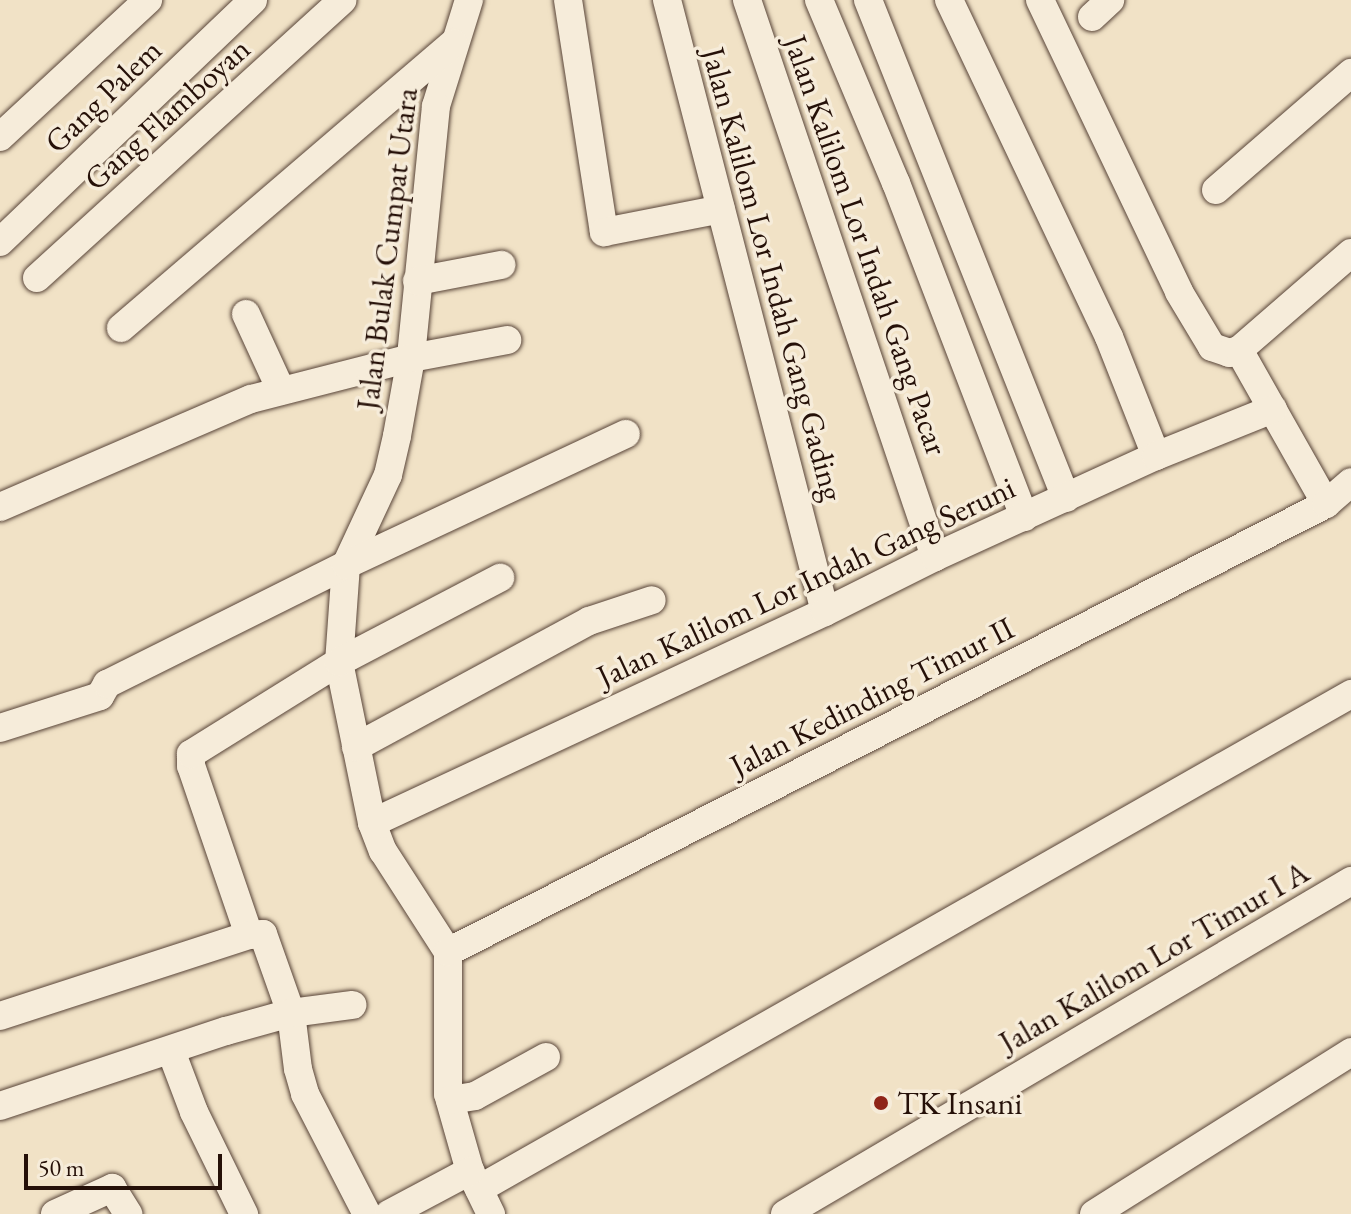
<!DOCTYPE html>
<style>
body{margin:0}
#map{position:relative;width:1351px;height:1214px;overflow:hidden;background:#f1e2c6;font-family:"EB Garamond",serif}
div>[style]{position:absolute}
.roads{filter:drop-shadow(0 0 2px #584438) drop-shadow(0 0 2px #584438)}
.minor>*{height:28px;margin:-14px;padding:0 14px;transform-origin:14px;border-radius:14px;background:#f6ecda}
.dots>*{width:22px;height:22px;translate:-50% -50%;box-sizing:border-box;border:4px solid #f6ecda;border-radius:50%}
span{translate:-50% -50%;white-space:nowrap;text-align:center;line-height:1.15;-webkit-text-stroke:7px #f6ecda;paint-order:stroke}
.street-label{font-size:32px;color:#251008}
.poi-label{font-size:32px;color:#251008}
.left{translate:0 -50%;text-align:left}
.scale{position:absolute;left:24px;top:1154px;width:198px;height:36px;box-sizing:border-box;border:4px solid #251008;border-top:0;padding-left:10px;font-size:24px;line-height:28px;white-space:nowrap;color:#251008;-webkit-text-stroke:6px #f6ecda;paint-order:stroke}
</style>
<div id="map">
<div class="roads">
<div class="minor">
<i style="left:469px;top:0;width:111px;rotate:107.3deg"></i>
<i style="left:436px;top:106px;width:253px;rotate:95.7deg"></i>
<i style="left:411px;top:358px;width:79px;rotate:100.2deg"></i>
<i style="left:397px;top:436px;width:40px;rotate:103deg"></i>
<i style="left:388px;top:475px;width:99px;rotate:115deg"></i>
<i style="left:346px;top:565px;width:97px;rotate:94.1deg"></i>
<i style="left:339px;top:662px;width:164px;rotate:78.4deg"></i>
<i style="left:372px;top:823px;width:30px;rotate:69deg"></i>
<i style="left:383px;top:851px;width:120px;rotate:57.2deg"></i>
<i style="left:448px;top:952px;width:142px;rotate:90deg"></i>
<i style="left:448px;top:1094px;width:80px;rotate:74.1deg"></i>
<i style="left:470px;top:1171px;width:48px;rotate:64deg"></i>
<i style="left:568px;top:0;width:235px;rotate:81.2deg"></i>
<i style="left:604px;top:232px;width:119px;rotate:-11.1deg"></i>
<i style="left:667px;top:0;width:632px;rotate:75.52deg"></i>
<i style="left:747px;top:0;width:588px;rotate:71.35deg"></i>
<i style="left:819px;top:0;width:199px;rotate:67.2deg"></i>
<i style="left:896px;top:183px;width:358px;rotate:69deg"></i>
<i style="left:868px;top:0;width:536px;rotate:68.32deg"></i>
<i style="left:949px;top:0;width:373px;rotate:64.6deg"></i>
<i style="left:1109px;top:337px;width:128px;rotate:68.4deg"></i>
<i style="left:1040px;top:0;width:323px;rotate:64.5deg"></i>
<i style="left:1179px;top:292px;width:64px;rotate:59deg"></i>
<i style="left:1212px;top:347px;width:18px;rotate:19deg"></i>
<i style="left:1229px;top:353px;width:10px;rotate:-17deg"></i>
<i style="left:1092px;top:17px;width:25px;rotate:-43deg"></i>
<i style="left:0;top:137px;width:202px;rotate:-42.8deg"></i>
<i style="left:1216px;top:190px;width:179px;rotate:-40.9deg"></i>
<i style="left:0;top:242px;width:350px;rotate:-43.7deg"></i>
<i style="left:37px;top:278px;width:413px;rotate:-42.3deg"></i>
<i style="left:417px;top:281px;width:86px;rotate:-10.8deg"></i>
<i style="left:246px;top:314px;width:84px;rotate:65.3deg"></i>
<i style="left:121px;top:328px;width:438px;rotate:-40.6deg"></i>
<i style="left:1239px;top:350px;width:177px;rotate:60.5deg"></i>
<i style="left:1239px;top:350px;width:148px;rotate:-40.9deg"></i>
<i style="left:0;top:507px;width:273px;rotate:-23.3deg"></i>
<i style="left:251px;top:399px;width:165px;rotate:-14.4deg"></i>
<i style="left:411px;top:358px;width:98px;rotate:-10.6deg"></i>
<i style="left:0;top:728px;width:105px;rotate:-17.7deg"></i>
<i style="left:100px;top:696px;width:14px;rotate:-60deg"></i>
<i style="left:107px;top:684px;width:267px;rotate:-26.5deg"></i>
<i style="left:346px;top:565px;width:309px;rotate:-25.1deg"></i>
<i style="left:356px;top:747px;width:265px;rotate:-28.4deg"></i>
<i style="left:589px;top:621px;width:66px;rotate:-18.4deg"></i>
<i style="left:372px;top:823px;width:500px;rotate:-25deg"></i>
<i style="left:825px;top:612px;width:123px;rotate:-26.6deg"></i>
<i style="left:935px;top:557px;width:243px;rotate:-24.6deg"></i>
<i style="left:1156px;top:456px;width:126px;rotate:-21.9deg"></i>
<i style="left:249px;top:935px;width:179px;rotate:-108.9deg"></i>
<i style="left:191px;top:766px;width:12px;rotate:-90deg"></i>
<i style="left:191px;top:754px;width:174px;rotate:-31.9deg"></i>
<i style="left:339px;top:662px;width:182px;rotate:-27.6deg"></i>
<i style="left:448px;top:952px;width:986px;rotate:-27.03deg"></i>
<i style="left:1326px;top:504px;width:33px;rotate:-41deg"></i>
<i style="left:0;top:1016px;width:262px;rotate:-18deg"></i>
<i style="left:249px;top:935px;width:14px;rotate:-4deg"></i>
<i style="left:263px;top:934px;width:84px;rotate:70.5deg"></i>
<i style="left:291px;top:1013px;width:56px;rotate:82.9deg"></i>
<i style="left:298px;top:1069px;width:26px;rotate:74deg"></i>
<i style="left:305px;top:1094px;width:135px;rotate:62.7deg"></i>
<i style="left:171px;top:1051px;width:65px;rotate:69.3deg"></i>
<i style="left:194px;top:1112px;width:114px;rotate:63.9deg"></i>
<i style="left:450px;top:1100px;width:25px;rotate:-9deg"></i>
<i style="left:475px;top:1096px;width:81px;rotate:-28.8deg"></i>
<i style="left:0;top:1106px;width:238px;rotate:-18.4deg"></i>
<i style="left:226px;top:1031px;width:67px;rotate:-15.5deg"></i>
<i style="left:291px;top:1013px;width:62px;rotate:-7.5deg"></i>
<i style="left:479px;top:1189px;width:1003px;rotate:-29.58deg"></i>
<i style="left:55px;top:1214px;width:63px;rotate:-24.5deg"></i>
<i style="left:112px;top:1188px;width:31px;rotate:58deg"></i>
<i style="left:389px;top:1214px;width:92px;rotate:-28deg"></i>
<i style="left:785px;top:1214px;width:657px;rotate:-30.47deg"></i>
<i style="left:1094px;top:1214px;width:304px;rotate:-32.2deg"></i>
</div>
</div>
<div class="dots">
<i style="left:881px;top:1103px;background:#8f2418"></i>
</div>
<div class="street-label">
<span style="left:103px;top:96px;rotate:-44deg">Gang Palem</span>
<span style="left:167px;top:114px;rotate:-42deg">Gang Flamboyan</span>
<span style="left:866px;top:245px;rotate:71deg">Jalan Kalilom Lor Indah Gang Pacar</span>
<span style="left:387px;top:249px;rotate:-83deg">Jalan Bulak Cumpat Utara</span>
<span style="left:773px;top:274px;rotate:75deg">Jalan Kalilom Lor Indah Gang Gading</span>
<span style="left:806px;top:582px;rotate:-25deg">Jalan Kalilom Lor Indah Gang Seruni</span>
<span style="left:872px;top:697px;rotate:-27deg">Jalan Kedinding Timur II</span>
<span style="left:1154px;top:957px;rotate:-30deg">Jalan Kalilom Lor Timur I A</span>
</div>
<div class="poi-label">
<span class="left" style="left:897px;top:1103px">TK Insani</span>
</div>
<div class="scale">50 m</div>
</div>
